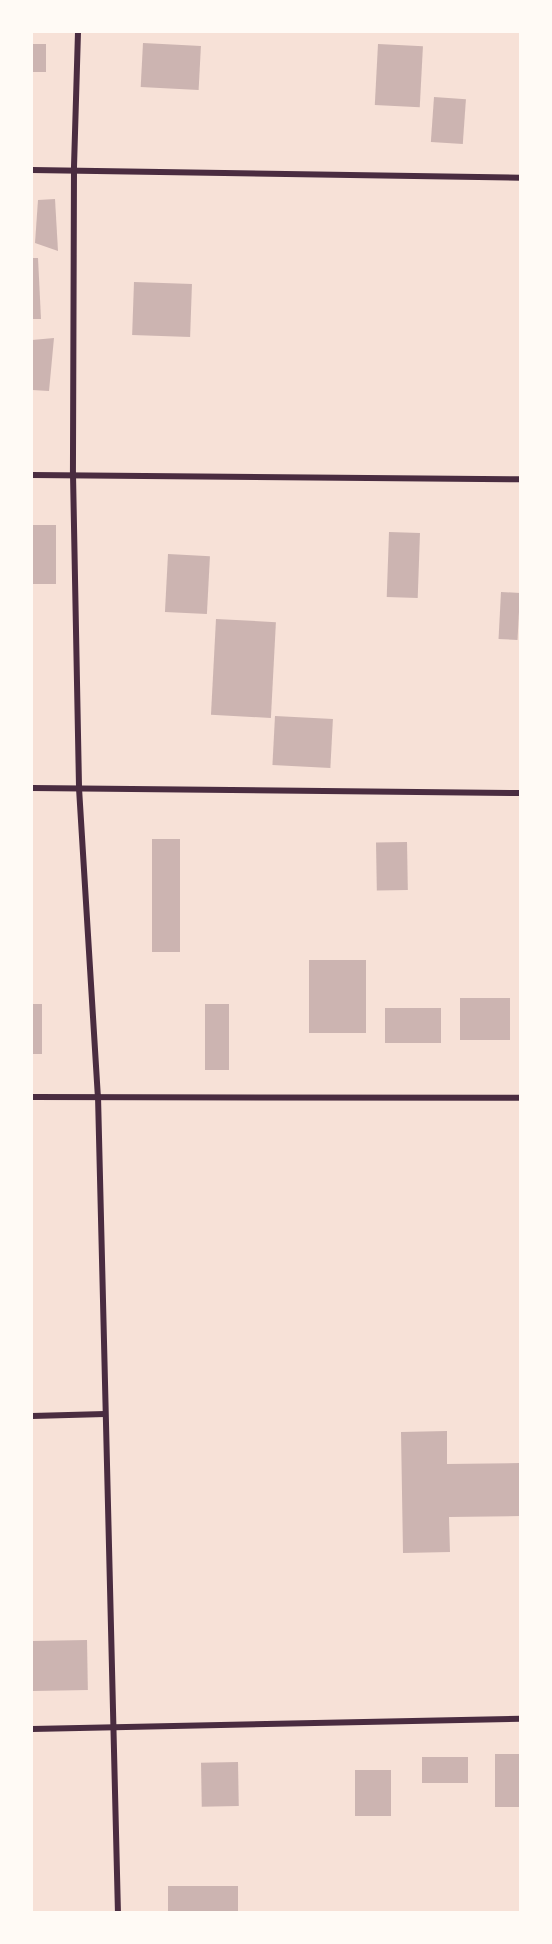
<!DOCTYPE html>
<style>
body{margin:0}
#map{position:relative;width:552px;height:1944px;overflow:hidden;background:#f7e1d7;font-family:"Source Serif 4",serif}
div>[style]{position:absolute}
.building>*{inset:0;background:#ccb4b1;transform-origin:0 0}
.minor>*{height:6px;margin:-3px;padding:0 3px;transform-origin:3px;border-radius:3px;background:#4a2c40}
span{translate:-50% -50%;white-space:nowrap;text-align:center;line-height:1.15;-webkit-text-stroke:6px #fffaf5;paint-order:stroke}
.frame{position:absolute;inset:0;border:33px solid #fffaf5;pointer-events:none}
</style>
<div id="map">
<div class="building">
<i style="left:143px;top:43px;width:58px;height:44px;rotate:3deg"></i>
<i style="left:32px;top:44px;width:14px;height:28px"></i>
<i style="left:378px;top:44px;width:45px;height:61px;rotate:3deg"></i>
<i style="left:434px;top:97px;width:32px;height:45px;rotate:4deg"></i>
<i style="clip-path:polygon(55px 199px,58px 251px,35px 243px,38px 200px)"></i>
<i style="clip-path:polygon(32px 258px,38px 258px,41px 319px,32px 319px)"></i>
<i style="left:134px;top:282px;width:58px;height:53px;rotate:2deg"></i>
<i style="clip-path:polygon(54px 338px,49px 391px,32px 390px,32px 340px)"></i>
<i style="left:32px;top:525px;width:24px;height:59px"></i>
<i style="left:389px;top:532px;width:31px;height:65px;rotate:2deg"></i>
<i style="left:168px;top:554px;width:42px;height:58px;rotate:3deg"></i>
<i style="left:501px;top:592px;width:19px;height:47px;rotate:3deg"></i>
<i style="left:216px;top:619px;width:60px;height:96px;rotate:3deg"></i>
<i style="left:275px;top:716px;width:58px;height:49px;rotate:3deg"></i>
<i style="left:152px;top:839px;width:28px;height:113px"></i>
<i style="left:407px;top:842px;width:48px;height:31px;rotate:89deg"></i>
<i style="left:309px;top:960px;width:57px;height:73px"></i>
<i style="left:460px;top:998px;width:50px;height:42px"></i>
<i style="left:32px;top:1004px;width:10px;height:50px"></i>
<i style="left:205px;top:1004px;width:24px;height:66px"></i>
<i style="left:385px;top:1008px;width:56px;height:35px"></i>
<i style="clip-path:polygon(447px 1431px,447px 1464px,520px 1463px,520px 1516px,449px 1517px,450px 1552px,403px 1553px,401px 1432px)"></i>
<i style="left:87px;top:1640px;width:50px;height:55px;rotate:89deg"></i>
<i style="left:520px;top:1754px;width:53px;height:25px;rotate:90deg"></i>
<i style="left:422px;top:1757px;width:46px;height:26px"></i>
<i style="left:238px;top:1762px;width:44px;height:37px;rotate:89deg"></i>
<i style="left:355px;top:1770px;width:36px;height:46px"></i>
<i style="left:238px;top:1886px;width:26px;height:70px;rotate:90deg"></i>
</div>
<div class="minor">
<i style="left:78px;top:32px;width:137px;rotate:91.7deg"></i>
<i style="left:74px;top:169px;width:305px;rotate:90.2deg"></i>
<i style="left:73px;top:474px;width:314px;rotate:88.9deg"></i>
<i style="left:79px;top:788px;width:309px;rotate:86.5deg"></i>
<i style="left:98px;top:1096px;width:816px;rotate:88.6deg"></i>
<i style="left:32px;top:170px;width:488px;rotate:0.9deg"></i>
<i style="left:32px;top:475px;width:488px;rotate:0.5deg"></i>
<i style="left:32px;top:788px;width:488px;rotate:0.6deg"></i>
<i style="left:32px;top:1097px;width:488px;rotate:0.1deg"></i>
<i style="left:32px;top:1416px;width:73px;rotate:-1.6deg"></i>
<i style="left:32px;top:1729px;width:488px;rotate:-1.2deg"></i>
</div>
<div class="frame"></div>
</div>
